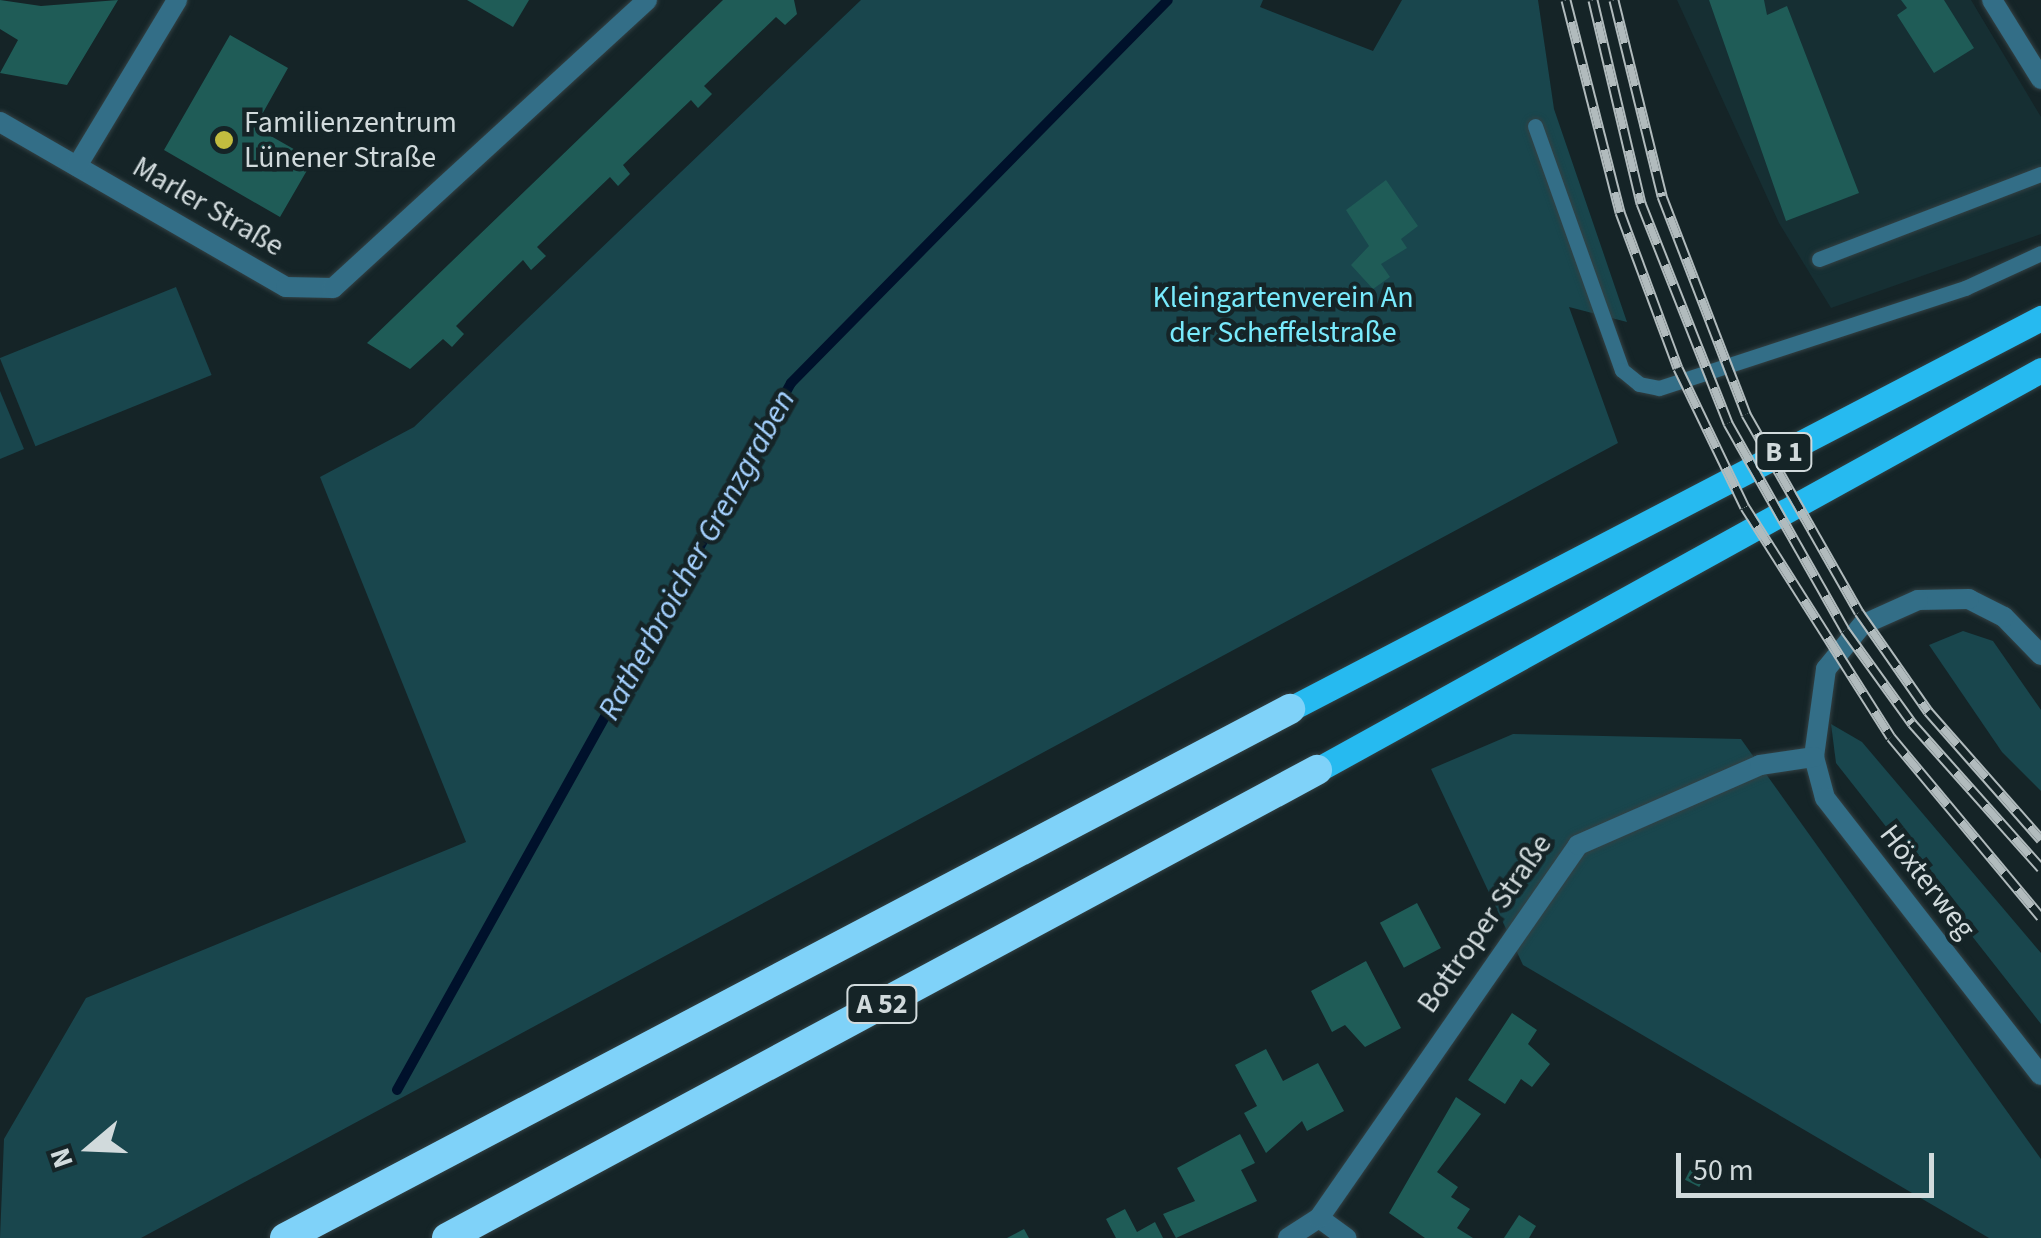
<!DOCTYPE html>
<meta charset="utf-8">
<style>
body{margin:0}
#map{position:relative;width:2041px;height:1238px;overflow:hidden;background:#152427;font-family:"Source Sans 3",sans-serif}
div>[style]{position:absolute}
.built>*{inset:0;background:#162f33}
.green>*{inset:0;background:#19464d;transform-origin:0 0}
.stream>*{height:10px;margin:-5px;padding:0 5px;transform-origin:5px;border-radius:5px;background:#00112b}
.building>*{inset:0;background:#1f5c57;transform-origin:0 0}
.roads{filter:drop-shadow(0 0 2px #334144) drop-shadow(0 0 2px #334144)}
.lane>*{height:15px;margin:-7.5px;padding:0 7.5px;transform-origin:7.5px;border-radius:7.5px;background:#336e87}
.street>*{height:20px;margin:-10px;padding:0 10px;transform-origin:10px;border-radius:10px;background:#336e87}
.primary>*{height:25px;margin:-12.5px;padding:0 12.5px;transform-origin:12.5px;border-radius:12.5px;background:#26baf0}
.highway>*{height:30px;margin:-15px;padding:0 15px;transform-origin:15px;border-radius:15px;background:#7fd2f9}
.rail>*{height:11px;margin-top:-5.5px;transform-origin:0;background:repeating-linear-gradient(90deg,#152427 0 22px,#b1bbbd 0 44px);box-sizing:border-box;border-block:2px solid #b1bbbd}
.dots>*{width:28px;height:28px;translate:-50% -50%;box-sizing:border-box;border:5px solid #152427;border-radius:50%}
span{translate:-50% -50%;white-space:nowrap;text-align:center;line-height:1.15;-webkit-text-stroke:9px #152427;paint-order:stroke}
.shield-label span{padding:2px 8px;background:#152427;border:2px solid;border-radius:8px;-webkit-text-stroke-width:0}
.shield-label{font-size:28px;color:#d1dadc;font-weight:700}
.poi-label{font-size:30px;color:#d1dadc}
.left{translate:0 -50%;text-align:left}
.street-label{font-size:30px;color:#d1dadc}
.park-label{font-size:30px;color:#78eafc}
.water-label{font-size:32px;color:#a4d0fe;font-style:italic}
.north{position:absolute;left:40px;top:1098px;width:100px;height:100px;-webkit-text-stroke:8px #152427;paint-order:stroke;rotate:251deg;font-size:28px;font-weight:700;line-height:40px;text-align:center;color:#d1dadc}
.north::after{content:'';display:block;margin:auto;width:35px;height:45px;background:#d1dadc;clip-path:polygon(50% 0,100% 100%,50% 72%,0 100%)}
.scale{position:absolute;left:1676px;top:1153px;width:258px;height:45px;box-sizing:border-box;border:5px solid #d1dadc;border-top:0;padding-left:12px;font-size:30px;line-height:35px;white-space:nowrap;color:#d1dadc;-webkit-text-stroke:8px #152427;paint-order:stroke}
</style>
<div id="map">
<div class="built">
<i style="clip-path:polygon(1677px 0,1971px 0,2041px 117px,2041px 234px,1831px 308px,1779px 223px)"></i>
</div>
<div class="green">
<i style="clip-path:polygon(861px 0,1263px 0,1260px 7px,1373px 51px,1402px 0,1538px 0,1554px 109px,1627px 322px,1569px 307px,1618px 443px,141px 1238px,0 1238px,4px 1139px,86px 998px,466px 842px,320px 477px,414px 427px)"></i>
<i style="left:176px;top:287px;width:95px;height:190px;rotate:68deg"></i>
<i style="clip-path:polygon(0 391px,24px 449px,0 459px)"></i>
<i style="clip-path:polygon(1963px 631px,1993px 641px,2041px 710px,2041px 791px,2002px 752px,1929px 645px)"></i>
<i style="clip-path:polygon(1831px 724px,1862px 742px,2041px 953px,2041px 1024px,1836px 763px)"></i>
<i style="clip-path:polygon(1513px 734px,1741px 739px,2041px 1159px,2041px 1238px,1989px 1238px,1523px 965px,1431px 769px)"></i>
</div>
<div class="stream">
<i style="left:397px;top:1090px;width:809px;rotate:-60.87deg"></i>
<i style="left:791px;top:383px;width:537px;rotate:-45.45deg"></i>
</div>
<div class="building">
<i style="clip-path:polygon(0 0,41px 6px,118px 0,67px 85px,0 73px,18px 40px,0 29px)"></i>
<i style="clip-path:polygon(467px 0,529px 0,513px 27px)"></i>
<i style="clip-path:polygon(723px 0,794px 0,797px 14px,785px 25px,776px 17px,704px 86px,712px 94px,698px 108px,691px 100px,623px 165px,630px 174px,618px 186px,610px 177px,537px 247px,546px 256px,531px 270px,523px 260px,456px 326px,464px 334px,452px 347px,443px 339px,410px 369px,367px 343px)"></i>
<i style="clip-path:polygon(1709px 0,1764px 0,1767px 15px,1787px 6px,1859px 193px,1786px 221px)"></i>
<i style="clip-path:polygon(1901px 0,1944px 0,1974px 48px,1934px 73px,1897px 15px,1907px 8px)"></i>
<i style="clip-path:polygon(230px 35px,288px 68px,255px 127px,313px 160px,280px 217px,164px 150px)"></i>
<i style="clip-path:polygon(1386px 180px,1418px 226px,1401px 239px,1407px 248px,1381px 264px,1390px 277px,1373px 289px,1351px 265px,1369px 246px,1346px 210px)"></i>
<i style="left:1417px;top:903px;width:51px;height:42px;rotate:62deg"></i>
<i style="clip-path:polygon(1366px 961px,1401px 1028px,1365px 1047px,1345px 1025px,1332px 1032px,1311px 991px)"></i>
<i style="clip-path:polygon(1512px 1013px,1537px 1030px,1528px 1044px,1550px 1064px,1532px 1087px,1521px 1079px,1505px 1104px,1468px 1080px)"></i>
<i style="clip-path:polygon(1266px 1049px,1283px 1081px,1318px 1063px,1344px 1111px,1307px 1131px,1302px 1121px,1266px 1153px,1244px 1113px,1257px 1106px,1235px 1065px)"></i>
<i style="clip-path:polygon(1456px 1097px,1481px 1114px,1437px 1172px,1458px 1187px,1451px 1197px,1470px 1209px,1457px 1228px,1473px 1238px,1425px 1238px,1389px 1213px)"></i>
<i style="clip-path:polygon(1240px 1134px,1255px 1163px,1241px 1170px,1257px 1201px,1176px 1238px,1163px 1214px,1195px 1201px,1177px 1168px)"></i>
<i style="left:1690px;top:1170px;width:16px;height:11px;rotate:27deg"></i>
<i style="clip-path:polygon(1125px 1209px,1137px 1232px,1155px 1222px,1163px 1238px,1116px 1238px,1106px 1219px)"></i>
<i style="clip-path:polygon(1519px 1215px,1536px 1226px,1529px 1238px,1504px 1238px)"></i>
<i style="clip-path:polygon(1024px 1229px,1029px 1238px,1007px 1238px)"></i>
</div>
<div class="roads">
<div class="lane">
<i style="left:1535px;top:126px;width:259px;rotate:70.4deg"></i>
<i style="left:1622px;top:370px;width:22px;rotate:39deg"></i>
<i style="left:1639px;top:384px;width:20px;rotate:11deg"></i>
<i style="left:1659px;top:388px;width:322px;rotate:-18.1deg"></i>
<i style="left:1965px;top:288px;width:84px;rotate:-24.7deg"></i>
<i style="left:1819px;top:259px;width:238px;rotate:-21deg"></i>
</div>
<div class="street">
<i style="left:1992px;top:0;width:93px;rotate:58.2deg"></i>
<i style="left:0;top:122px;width:330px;rotate:30deg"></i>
<i style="left:286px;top:287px;width:47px;rotate:1.2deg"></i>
<i style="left:333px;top:288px;width:426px;rotate:-42.5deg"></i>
<i style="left:77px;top:166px;width:194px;rotate:-58.9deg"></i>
<i style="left:2041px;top:655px;width:53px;rotate:-134.2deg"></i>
<i style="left:2004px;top:617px;width:39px;rotate:-153deg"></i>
<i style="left:1969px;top:599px;width:51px;rotate:178.9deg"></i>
<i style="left:1918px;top:600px;width:61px;rotate:155.9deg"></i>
<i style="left:1862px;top:625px;width:57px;rotate:129.3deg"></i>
<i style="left:1826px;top:669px;width:89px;rotate:97.8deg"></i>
<i style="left:1814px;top:757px;width:42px;rotate:75deg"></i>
<i style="left:1825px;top:798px;width:351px;rotate:52.1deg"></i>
<i style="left:1319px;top:1218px;width:34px;rotate:36deg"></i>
<i style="left:1288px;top:1238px;width:37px;rotate:-33deg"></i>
<i style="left:1319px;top:1218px;width:454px;rotate:-55.2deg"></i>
<i style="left:1578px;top:845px;width:199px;rotate:-23.7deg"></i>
<i style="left:1760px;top:765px;width:55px;rotate:-8.4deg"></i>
</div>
<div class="primary">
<i style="left:1290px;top:709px;width:847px;rotate:-27.5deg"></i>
<i style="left:1317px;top:770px;width:827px;rotate:-28.92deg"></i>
</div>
<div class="highway">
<i style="left:285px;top:1238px;width:1136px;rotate:-27.76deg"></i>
<i style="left:447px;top:1238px;width:988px;rotate:-28.28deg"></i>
</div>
</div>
<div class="rail">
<i style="left:1566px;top:0;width:219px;rotate:75.7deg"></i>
<i style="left:1620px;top:212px;width:166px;rotate:69.6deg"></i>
<i style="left:1678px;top:368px;width:154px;rotate:64.3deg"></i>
<i style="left:1745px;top:507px;width:272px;rotate:57.6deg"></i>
<i style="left:1891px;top:737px;width:234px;rotate:50.2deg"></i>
<i style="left:1593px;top:0;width:209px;rotate:76.7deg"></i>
<i style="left:1641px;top:203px;width:237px;rotate:68.4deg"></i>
<i style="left:1728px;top:423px;width:238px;rotate:60.5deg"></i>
<i style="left:1845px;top:630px;width:115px;rotate:54.2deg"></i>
<i style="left:1912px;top:723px;width:194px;rotate:48.3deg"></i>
<i style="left:1614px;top:0;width:202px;rotate:76.2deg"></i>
<i style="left:1662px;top:196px;width:234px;rotate:68.9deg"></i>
<i style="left:1746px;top:414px;width:228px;rotate:60.3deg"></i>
<i style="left:1859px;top:612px;width:121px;rotate:55.1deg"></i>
<i style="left:1928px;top:711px;width:171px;rotate:48.6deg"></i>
</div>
<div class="dots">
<i style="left:224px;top:140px;background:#c3bd3f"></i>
</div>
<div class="shield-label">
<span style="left:1784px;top:452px">B 1</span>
<span style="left:882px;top:1004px">A 52</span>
</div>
<div class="poi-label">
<span class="left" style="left:244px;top:140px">Familienzentrum<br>Lünener Straße</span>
</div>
<div class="street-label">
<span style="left:208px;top:207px;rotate:30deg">Marler Straße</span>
<span style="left:1927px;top:882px;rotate:52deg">Höxterweg</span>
<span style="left:1485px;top:924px;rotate:-55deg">Bottroper Straße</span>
</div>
<div class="park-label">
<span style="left:1283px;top:315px">Kleingartenverein An<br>der Scheffelstraße</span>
</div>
<div class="water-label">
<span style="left:697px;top:555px;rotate:-61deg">Ratherbroicher Grenzgraben</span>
</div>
<div class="north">N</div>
<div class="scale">50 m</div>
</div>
